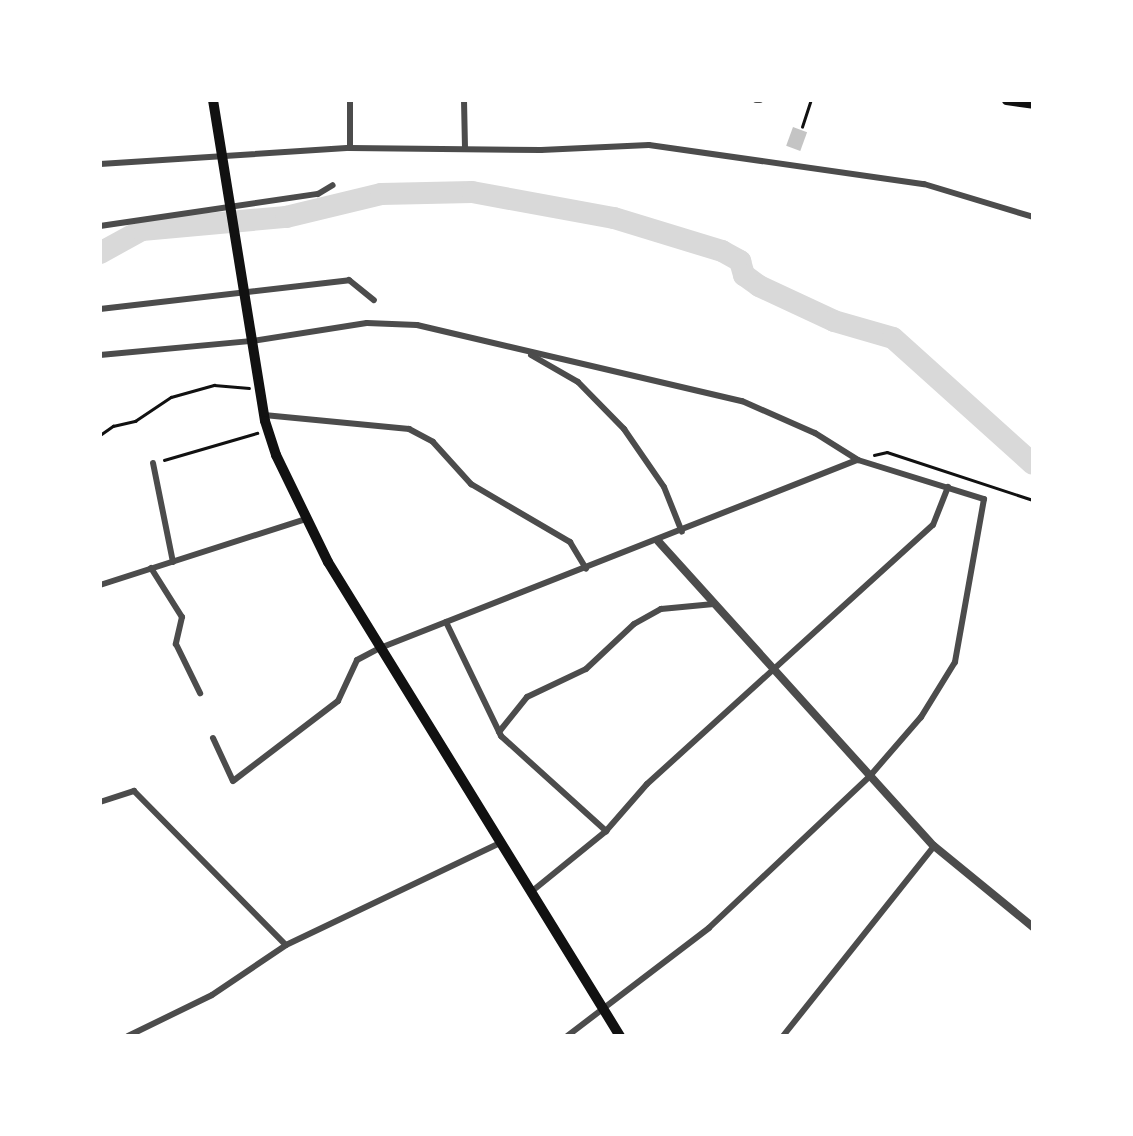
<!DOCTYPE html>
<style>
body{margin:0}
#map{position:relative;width:1133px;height:1136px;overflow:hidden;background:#fff;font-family:Ubuntu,sans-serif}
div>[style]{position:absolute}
.river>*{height:22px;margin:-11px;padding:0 11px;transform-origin:11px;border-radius:11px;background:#d9d9d9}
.building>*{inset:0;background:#c4c4c4;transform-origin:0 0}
.path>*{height:2.5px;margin:-1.25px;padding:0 1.25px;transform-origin:1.25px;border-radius:1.25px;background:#111}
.minor>*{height:6px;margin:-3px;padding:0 3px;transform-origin:3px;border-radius:3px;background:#4c4c4c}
.tertiary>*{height:8px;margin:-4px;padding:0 4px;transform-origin:4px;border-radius:4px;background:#4c4c4c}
.secondary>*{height:9px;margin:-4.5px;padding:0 4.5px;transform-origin:4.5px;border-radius:4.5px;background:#111}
.primary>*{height:10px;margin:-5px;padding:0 5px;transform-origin:5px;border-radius:5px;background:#111}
span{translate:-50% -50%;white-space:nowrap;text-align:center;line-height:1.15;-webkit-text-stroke:10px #fff;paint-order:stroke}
.frame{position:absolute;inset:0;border:102px solid #fff;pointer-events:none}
</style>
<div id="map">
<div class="river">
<i style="left:100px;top:253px;width:48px;rotate:-28.7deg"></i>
<i style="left:142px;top:230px;width:145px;rotate:-5.2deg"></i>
<i style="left:286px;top:217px;width:98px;rotate:-13.6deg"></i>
<i style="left:381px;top:194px;width:91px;rotate:-1.3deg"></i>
<i style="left:472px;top:192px;width:144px;rotate:10.4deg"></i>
<i style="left:614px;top:218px;width:113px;rotate:17deg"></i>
<i style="left:722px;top:251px;width:21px;rotate:29deg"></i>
<i style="left:740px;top:261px;width:15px;rotate:74deg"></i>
<i style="left:744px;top:275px;width:19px;rotate:36deg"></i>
<i style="left:759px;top:286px;width:83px;rotate:25deg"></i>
<i style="left:834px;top:321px;width:61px;rotate:16.1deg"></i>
<i style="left:893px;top:338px;width:188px;rotate:42deg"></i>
</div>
<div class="building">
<i style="left:793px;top:127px;width:15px;height:20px;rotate:20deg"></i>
</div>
<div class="path">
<i style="left:802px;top:127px;width:28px;rotate:-72deg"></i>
<i style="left:100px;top:435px;width:16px;rotate:-35deg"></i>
<i style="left:113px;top:426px;width:23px;rotate:-13deg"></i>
<i style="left:135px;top:421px;width:43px;rotate:-33.7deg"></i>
<i style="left:171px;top:397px;width:45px;rotate:-15.6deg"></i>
<i style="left:214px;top:385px;width:35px;rotate:5deg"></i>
<i style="left:874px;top:455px;width:13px;rotate:-13deg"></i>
<i style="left:887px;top:452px;width:154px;rotate:18.2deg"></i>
<i style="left:164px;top:460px;width:97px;rotate:-16.2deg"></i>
</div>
<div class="minor">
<i style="left:350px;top:100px;width:48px;rotate:90deg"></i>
<i style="left:464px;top:100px;width:48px;rotate:88.8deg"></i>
<i style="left:756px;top:100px;width:4px"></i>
<i style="left:100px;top:164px;width:251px;rotate:-3.7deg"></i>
<i style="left:350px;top:148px;width:191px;rotate:0.6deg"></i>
<i style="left:541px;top:150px;width:108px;rotate:-2.7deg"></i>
<i style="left:649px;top:145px;width:278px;rotate:8.1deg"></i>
<i style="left:924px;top:184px;width:114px;rotate:16.8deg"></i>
<i style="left:100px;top:226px;width:220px;rotate:-8.4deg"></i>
<i style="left:318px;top:194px;width:17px;rotate:-31deg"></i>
<i style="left:100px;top:309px;width:251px;rotate:-6.6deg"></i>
<i style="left:349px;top:280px;width:32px;rotate:39deg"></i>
<i style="left:100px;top:355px;width:153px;rotate:-5.3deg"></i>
<i style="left:252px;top:341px;width:116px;rotate:-8.9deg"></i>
<i style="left:367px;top:323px;width:50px;rotate:2.3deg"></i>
<i style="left:417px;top:325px;width:334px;rotate:13.2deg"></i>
<i style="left:742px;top:401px;width:80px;rotate:23.7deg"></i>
<i style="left:815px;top:433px;width:51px;rotate:32.1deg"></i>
<i style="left:858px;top:460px;width:132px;rotate:17.2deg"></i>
<i style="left:984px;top:499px;width:166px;rotate:100.1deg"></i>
<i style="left:955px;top:662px;width:65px;rotate:121.7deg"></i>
<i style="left:921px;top:717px;width:79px;rotate:130.9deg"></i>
<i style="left:869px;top:777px;width:220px;rotate:136.7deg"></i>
<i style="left:709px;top:928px;width:178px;rotate:142.7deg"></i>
<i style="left:531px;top:355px;width:54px;rotate:29.9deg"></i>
<i style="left:578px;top:382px;width:66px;rotate:45.6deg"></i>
<i style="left:624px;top:429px;width:70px;rotate:55.4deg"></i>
<i style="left:664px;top:487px;width:48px;rotate:68.2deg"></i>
<i style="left:264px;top:415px;width:146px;rotate:5.5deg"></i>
<i style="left:409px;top:429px;width:27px;rotate:28deg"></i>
<i style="left:433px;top:442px;width:57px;rotate:47.9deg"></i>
<i style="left:471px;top:484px;width:115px;rotate:30.4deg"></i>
<i style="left:570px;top:542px;width:31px;rotate:59deg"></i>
<i style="left:153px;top:463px;width:101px;rotate:78.6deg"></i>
<i style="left:151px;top:568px;width:58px;rotate:57.7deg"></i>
<i style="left:182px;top:617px;width:28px;rotate:103deg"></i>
<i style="left:176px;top:644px;width:55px;rotate:63.9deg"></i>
<i style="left:100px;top:585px;width:215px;rotate:-17.8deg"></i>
<i style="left:446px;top:622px;width:127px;rotate:64.2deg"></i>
<i style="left:501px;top:736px;width:142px;rotate:42.1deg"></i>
<i style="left:606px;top:831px;width:62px;rotate:-48.9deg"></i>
<i style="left:647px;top:784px;width:386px;rotate:-42.2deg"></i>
<i style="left:933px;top:525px;width:41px;rotate:-68.5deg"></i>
<i style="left:499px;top:732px;width:45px;rotate:-51.3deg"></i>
<i style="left:527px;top:697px;width:65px;rotate:-25.4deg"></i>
<i style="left:586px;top:669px;width:66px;rotate:-43.2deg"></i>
<i style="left:634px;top:624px;width:31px;rotate:-29deg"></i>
<i style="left:661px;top:609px;width:53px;rotate:-5.4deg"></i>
<i style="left:213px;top:738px;width:47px;rotate:65.1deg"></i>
<i style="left:233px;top:781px;width:132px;rotate:-37.3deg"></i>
<i style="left:338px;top:701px;width:45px;rotate:-65.1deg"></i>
<i style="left:357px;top:660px;width:26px;rotate:-28deg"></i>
<i style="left:380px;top:648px;width:513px;rotate:-21.51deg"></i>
<i style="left:100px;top:802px;width:36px;rotate:-18deg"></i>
<i style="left:134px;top:791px;width:216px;rotate:45.4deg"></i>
<i style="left:531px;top:892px;width:97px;rotate:-39.1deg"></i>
<i style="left:128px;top:1036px;width:93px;rotate:-26deg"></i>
<i style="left:212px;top:995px;width:89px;rotate:-34deg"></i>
<i style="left:286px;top:945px;width:237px;rotate:-25.5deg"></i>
<i style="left:783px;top:1036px;width:243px;rotate:-51.5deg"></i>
</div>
<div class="tertiary">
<i style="left:658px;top:541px;width:411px;rotate:47.9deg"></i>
<i style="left:934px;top:846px;width:128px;rotate:39.3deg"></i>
</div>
<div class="secondary">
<i style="left:1006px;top:100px;width:27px;rotate:8deg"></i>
</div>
<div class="primary">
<i style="left:213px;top:100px;width:325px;rotate:80.8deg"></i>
<i style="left:265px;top:421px;width:36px;rotate:72deg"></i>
<i style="left:276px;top:455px;width:119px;rotate:64.1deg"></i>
<i style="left:328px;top:562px;width:557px;rotate:58.37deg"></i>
</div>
<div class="frame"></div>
</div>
